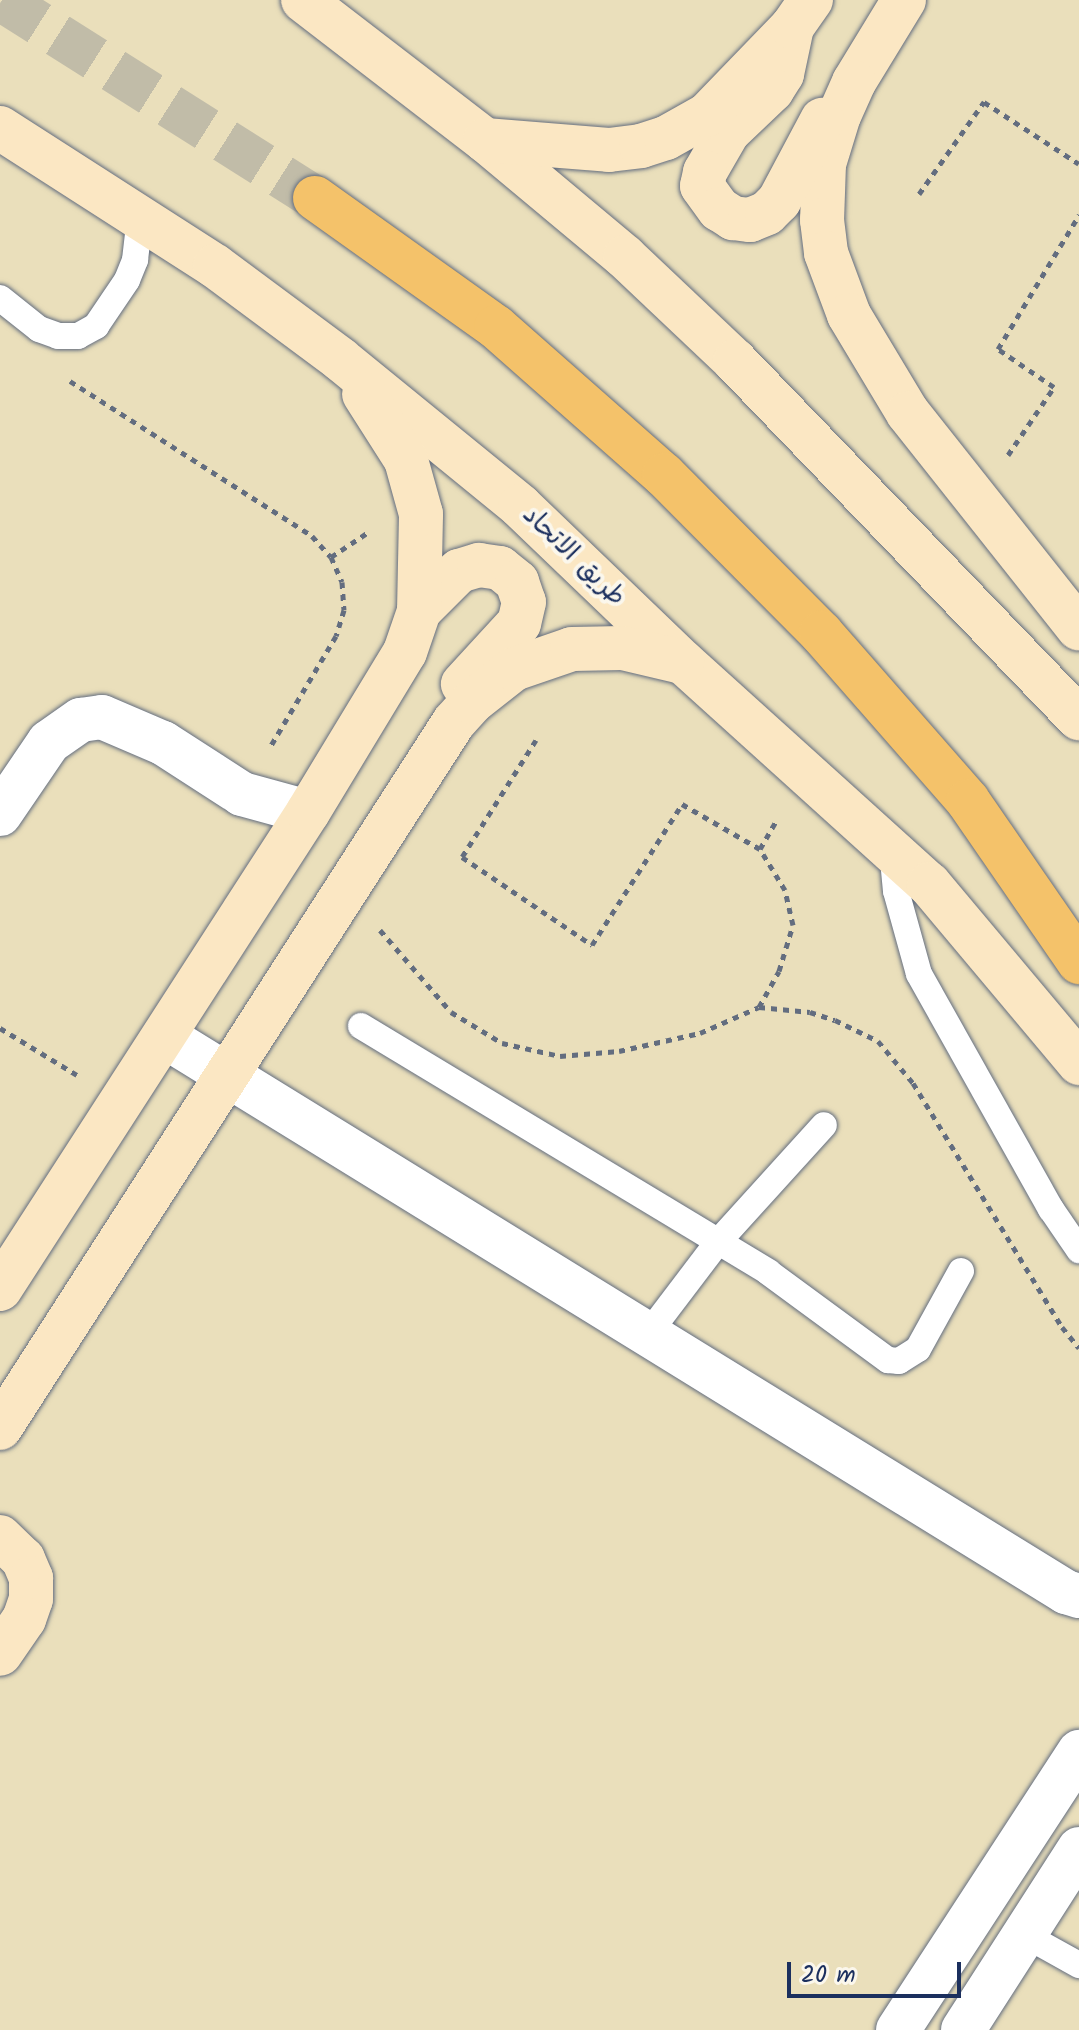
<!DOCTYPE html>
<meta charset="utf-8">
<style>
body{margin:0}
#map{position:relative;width:1079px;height:2030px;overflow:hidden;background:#eadfbb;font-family:Kalam,"Playpen Sans Arabic",sans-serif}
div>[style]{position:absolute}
.primary-tunnel>*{height:44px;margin-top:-22px;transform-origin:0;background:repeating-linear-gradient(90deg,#c1bca8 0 44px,transparent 0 66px)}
.path>*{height:5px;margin-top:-2.5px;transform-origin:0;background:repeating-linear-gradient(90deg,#636d7f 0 6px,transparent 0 12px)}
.roads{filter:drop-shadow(0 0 2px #636d7f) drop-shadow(0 0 2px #636d7f)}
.lane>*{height:26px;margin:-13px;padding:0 13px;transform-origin:13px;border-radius:13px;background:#fff}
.street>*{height:44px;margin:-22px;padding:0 22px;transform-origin:22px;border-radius:22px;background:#fff}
.secondary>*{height:44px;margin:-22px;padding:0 22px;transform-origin:22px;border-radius:22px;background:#fbe7c3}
.primary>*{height:44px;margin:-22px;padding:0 22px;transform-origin:22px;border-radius:22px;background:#f4c26a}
span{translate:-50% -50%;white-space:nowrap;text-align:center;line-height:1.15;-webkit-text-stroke:8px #fbf7ec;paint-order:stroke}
.street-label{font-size:26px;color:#1b2f5e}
.scale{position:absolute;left:787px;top:1962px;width:174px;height:36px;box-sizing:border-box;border:4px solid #1b2f5e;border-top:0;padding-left:10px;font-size:24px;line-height:28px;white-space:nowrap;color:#1b2f5e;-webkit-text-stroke:6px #fbf7ec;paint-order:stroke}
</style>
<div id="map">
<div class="primary-tunnel">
<i style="left:2px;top:0;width:370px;rotate:32.3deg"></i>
</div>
<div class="path">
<i style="left:919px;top:194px;width:113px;rotate:-54.8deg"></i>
<i style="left:984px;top:102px;width:113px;rotate:33.1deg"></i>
<i style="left:70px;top:381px;width:287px;rotate:32.6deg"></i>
<i style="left:312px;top:536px;width:28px;rotate:48deg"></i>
<i style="left:331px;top:557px;width:27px;rotate:66deg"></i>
<i style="left:342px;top:582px;width:28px;rotate:86deg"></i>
<i style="left:344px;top:610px;width:27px;rotate:107deg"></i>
<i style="left:336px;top:636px;width:131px;rotate:120.7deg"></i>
<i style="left:1008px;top:455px;width:82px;rotate:-55.9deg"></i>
<i style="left:1054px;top:387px;width:68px;rotate:-145.8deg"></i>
<i style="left:998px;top:349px;width:157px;rotate:-58.8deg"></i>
<i style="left:331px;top:557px;width:43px;rotate:-33.7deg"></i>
<i style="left:536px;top:740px;width:138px;rotate:122.3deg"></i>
<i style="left:462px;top:857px;width:157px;rotate:34.1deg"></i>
<i style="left:592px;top:945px;width:167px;rotate:-57.4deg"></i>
<i style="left:682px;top:804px;width:90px;rotate:30deg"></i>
<i style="left:760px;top:849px;width:34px;rotate:-60deg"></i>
<i style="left:380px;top:930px;width:108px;rotate:49.1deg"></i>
<i style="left:451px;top:1012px;width:60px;rotate:31.3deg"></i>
<i style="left:502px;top:1043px;width:59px;rotate:12.6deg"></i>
<i style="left:560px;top:1056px;width:59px;rotate:-4.8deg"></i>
<i style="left:619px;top:1051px;width:83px;rotate:-12.5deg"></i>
<i style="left:700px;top:1033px;width:64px;rotate:-23.8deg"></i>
<i style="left:759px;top:1007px;width:41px;rotate:-60.9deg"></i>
<i style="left:779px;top:971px;width:48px;rotate:-73.1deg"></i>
<i style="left:793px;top:925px;width:36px;rotate:-103deg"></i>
<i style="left:785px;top:890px;width:48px;rotate:-121.4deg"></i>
<i style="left:759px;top:1007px;width:51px;rotate:5.6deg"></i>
<i style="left:810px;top:1012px;width:26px;rotate:18deg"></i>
<i style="left:835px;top:1020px;width:48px;rotate:26deg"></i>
<i style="left:878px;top:1041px;width:55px;rotate:50.2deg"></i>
<i style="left:913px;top:1083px;width:286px;rotate:58.6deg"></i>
<i style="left:1062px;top:1327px;width:27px;rotate:51deg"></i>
<i style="left:0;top:1028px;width:90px;rotate:31.4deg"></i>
</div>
<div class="roads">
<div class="lane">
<i style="left:0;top:298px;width:50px;rotate:38.5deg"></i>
<i style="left:39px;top:329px;width:20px;rotate:20deg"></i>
<i style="left:58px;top:336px;width:20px"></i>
<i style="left:78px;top:336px;width:21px;rotate:-29deg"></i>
<i style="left:96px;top:326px;width:55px;rotate:-56deg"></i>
<i style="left:127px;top:280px;width:22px;rotate:-68deg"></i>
<i style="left:135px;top:260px;width:43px;rotate:-83.4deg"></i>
<i style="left:892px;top:849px;width:42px;rotate:84.6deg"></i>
<i style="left:896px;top:891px;width:86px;rotate:74.5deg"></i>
<i style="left:919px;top:974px;width:270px;rotate:60.7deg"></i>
<i style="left:1051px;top:1209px;width:50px;rotate:55.7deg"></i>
<i style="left:361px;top:1026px;width:476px;rotate:31.1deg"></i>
<i style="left:768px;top:1272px;width:149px;rotate:36.3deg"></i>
<i style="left:888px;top:1360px;width:11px;rotate:5deg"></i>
<i style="left:899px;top:1361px;width:22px;rotate:-32deg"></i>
<i style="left:918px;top:1349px;width:89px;rotate:-61.1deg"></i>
<i style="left:648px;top:1334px;width:114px;rotate:-52.8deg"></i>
<i style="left:717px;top:1243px;width:159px;rotate:-47.8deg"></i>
<i style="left:1025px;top:1935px;width:62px;rotate:29.1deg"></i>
</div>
<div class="street">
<i style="left:0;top:814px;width:87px;rotate:-55.8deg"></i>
<i style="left:49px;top:742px;width:39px;rotate:-35deg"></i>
<i style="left:81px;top:720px;width:21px;rotate:-8deg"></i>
<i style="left:102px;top:717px;width:66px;rotate:23.1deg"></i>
<i style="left:163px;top:743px;width:94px;rotate:32.8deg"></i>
<i style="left:242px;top:794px;width:68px;rotate:15.3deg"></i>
<i style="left:164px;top:1036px;width:1060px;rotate:31.65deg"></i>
<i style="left:1066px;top:1592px;width:14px;rotate:17deg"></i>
<i style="left:898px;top:2030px;width:332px;rotate:-56.9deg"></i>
<i style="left:963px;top:2030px;width:215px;rotate:-57.3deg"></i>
</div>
<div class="secondary">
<i style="left:303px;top:0;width:230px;rotate:37.6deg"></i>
<i style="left:485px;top:140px;width:182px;rotate:39.9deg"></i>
<i style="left:625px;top:257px;width:151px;rotate:43.4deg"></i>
<i style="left:735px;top:361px;width:496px;rotate:46.1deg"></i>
<i style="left:904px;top:0;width:96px;rotate:121.4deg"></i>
<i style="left:854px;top:82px;width:36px;rotate:114deg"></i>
<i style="left:839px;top:115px;width:51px;rotate:107deg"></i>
<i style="left:824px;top:164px;width:56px;rotate:92deg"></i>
<i style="left:822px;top:220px;width:33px;rotate:83deg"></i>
<i style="left:826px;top:253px;width:66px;rotate:69.6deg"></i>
<i style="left:849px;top:315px;width:114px;rotate:59deg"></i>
<i style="left:908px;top:413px;width:275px;rotate:51.6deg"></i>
<i style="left:792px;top:27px;width:48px;rotate:102deg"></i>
<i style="left:782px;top:74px;width:19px;rotate:122deg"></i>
<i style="left:772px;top:90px;width:61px;rotate:136.3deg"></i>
<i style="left:728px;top:132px;width:46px;rotate:119.9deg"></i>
<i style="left:705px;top:172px;width:14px;rotate:102deg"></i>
<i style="left:702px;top:186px;width:29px;rotate:54deg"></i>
<i style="left:719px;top:209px;width:17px;rotate:33deg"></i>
<i style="left:733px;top:218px;width:17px;rotate:7deg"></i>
<i style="left:750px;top:220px;width:18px;rotate:-22deg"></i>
<i style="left:767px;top:213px;width:17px;rotate:-45deg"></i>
<i style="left:779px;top:201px;width:92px;rotate:-62deg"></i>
<i style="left:0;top:128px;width:255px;rotate:32.7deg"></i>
<i style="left:215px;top:266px;width:156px;rotate:36.6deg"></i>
<i style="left:340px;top:359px;width:232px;rotate:39.2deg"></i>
<i style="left:520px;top:506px;width:227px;rotate:43.8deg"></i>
<i style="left:684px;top:663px;width:330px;rotate:42.1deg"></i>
<i style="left:929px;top:884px;width:234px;rotate:50deg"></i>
<i style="left:485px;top:140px;width:124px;rotate:4.6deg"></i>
<i style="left:609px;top:150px;width:32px;rotate:-7deg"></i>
<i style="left:641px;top:146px;width:26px;rotate:-18deg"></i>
<i style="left:666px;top:138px;width:47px;rotate:-29.3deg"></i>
<i style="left:707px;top:115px;width:122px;rotate:-46deg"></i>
<i style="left:792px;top:27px;width:33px;rotate:-55deg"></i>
<i style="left:419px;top:611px;width:57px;rotate:-45deg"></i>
<i style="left:459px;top:571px;width:21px;rotate:-17deg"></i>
<i style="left:479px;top:565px;width:21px;rotate:8deg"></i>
<i style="left:500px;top:568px;width:22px;rotate:39deg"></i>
<i style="left:517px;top:582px;width:21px;rotate:71deg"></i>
<i style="left:524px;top:602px;width:22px;rotate:103deg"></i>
<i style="left:519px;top:623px;width:83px;rotate:132.6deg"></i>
<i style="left:0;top:1289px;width:568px;rotate:-57.15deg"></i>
<i style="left:308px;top:812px;width:187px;rotate:-58.8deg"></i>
<i style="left:405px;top:652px;width:43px;rotate:-71.1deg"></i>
<i style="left:419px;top:611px;width:97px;rotate:-88.8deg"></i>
<i style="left:421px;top:514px;width:56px;rotate:-105.5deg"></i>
<i style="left:406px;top:460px;width:78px;rotate:-122.5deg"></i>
<i style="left:0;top:1428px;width:839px;rotate:-57.26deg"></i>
<i style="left:454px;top:722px;width:27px;rotate:-48deg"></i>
<i style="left:472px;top:702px;width:53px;rotate:-38.2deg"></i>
<i style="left:514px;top:669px;width:61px;rotate:-19deg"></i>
<i style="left:572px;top:649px;width:51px;rotate:-1.1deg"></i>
<i style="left:623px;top:648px;width:61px;rotate:13.3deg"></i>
<i style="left:0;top:1537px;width:32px;rotate:44deg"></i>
<i style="left:23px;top:1559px;width:21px;rotate:67deg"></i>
<i style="left:31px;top:1578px;width:21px;rotate:90deg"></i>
<i style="left:31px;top:1599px;width:21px;rotate:109deg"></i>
<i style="left:24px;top:1619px;width:42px;rotate:124.4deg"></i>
</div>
<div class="primary">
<i style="left:315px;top:198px;width:222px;rotate:35.5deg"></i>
<i style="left:496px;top:327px;width:224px;rotate:41.4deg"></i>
<i style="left:664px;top:475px;width:223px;rotate:45.2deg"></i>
<i style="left:821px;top:633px;width:223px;rotate:48.8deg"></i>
<i style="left:968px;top:801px;width:196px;rotate:55.4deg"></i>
</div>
</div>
<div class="street-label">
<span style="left:573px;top:557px;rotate:44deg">طريق الاتحاد</span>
</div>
<div class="scale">20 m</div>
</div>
